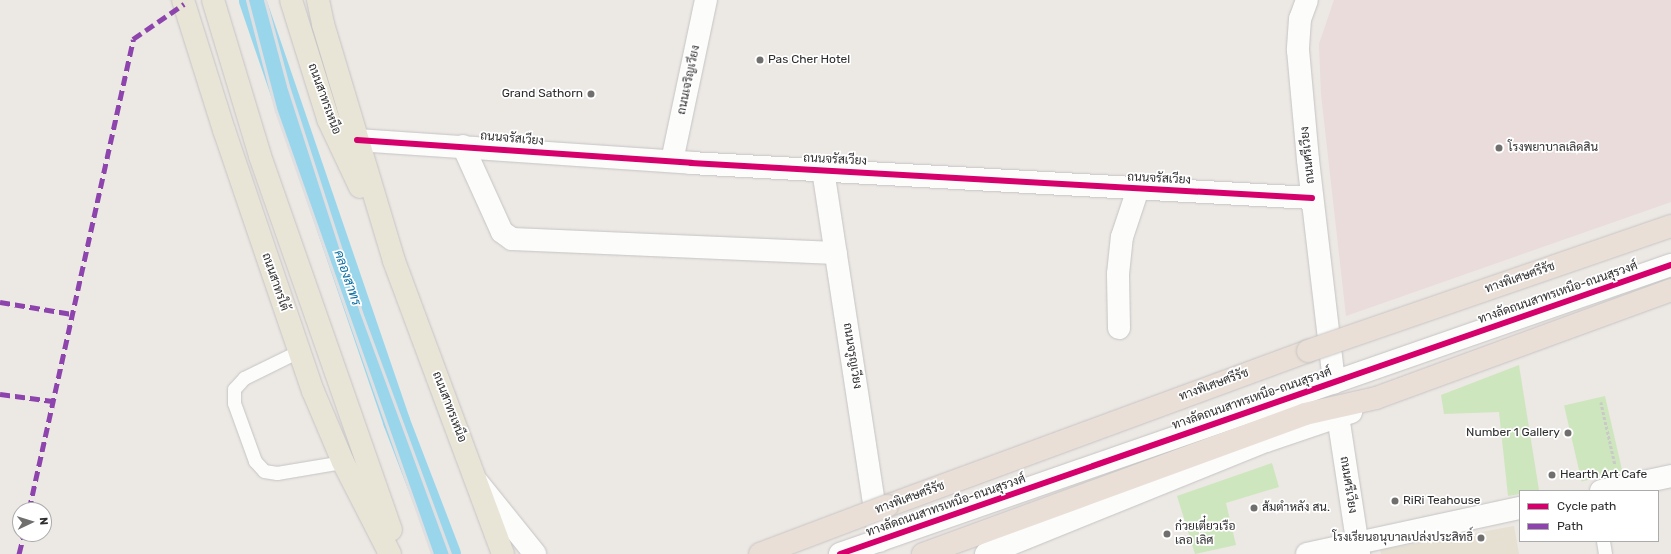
<!DOCTYPE html>
<html>
<head>
<meta charset="utf-8">
<style>
  body { margin:0 }
  #map { position:relative; width:1671px; height:554px; overflow:hidden; background:#ece8e4; font-family:Rubik,Sarabun,sans-serif }
  div>[style] { position:absolute }
  .education>* { inset:0; background:#e6e0d3 }
  .medical>* { inset:0; background:#e9dcdb }
  .green>* { inset:0; background:#cee6be; transform-origin:0 0 }
  .canal>* { height:27px; margin:-13.5px; padding:0 13.5px; transform-origin:13.5px; border-radius:13.5px; background:#99d6ec }
  .path>* { height:2.5px; margin-top:-1.25px; transform-origin:0; background:repeating-linear-gradient(90deg,#c9c9c8 0 3px,transparent 0 5px) }
  .roads { filter:drop-shadow(0 0 1px #c5c4c5) drop-shadow(0 0 1px #c5c4c5) }
  .service>* { height:13px; margin:-6.5px; padding:0 6.5px; transform-origin:6.5px; border-radius:6.5px; background:#fcfcfb }
  .minor>* { height:22px; margin:-11px; padding:0 11px; transform-origin:11px; border-radius:11px; background:#fcfcfb }
  .tertiary>* { height:22px; margin:-11px; padding:0 11px; transform-origin:11px; border-radius:11px; background:#fcfcfb }
  .primary>* { height:22px; margin:-11px; padding:0 11px; transform-origin:11px; border-radius:11px; background:#e8e4d6 }
  .motorway>* { height:22px; margin:-11px; padding:0 11px; transform-origin:11px; border-radius:11px; background:#eadfd6 }
  .rail>* { height:3px; margin:-1.5px; padding:0 1.5px; transform-origin:1.5px; border-radius:1.5px; background:#dfdfe1 }
  .bridges { filter:drop-shadow(0 0 1px #c6c5c4) drop-shadow(0 0 1px #c6c5c4) }
  .motorway-bridge>* { height:22px; margin:-11px; padding:0 11px; transform-origin:11px; border-radius:11px; background:#eadfd6 }
  .quiet>* { height:5px; margin-top:-2.5px; transform-origin:0; background:repeating-linear-gradient(90deg,#8e44ad 0 10px,transparent 0 15px) }
  .cycleway>* { height:6px; margin:-3px; padding:0 3px; transform-origin:3px; border-radius:3px; background:#d6006c }
  .dots>* { width:11px; height:11px; translate:-50% -50%; box-sizing:border-box; border:2px solid #fff; border-radius:50% }
  span { translate:-50% -50%; white-space:nowrap; text-align:center; line-height:1.15; -webkit-text-stroke:3.5px #fff; paint-order:stroke }
  .poi-label { font-size:12px; color:#2e2e2e }
  .left { translate:0 -50%; text-align:left }
  .right { translate:-100% -50%; text-align:right }
  .street-label { font-size:12px; color:#2e2e2e }
  .water-label { font-size:13px; color:#0d6fa3; font-style:italic }
  .legend { position:absolute; left:1519px; top:490px; width:140px; height:52px; box-sizing:border-box; background:#fff; border:1px solid #ababab; margin:0; padding:5px 7px; list-style:none; font-size:12px; color:#2e2e2e }
  .legend li { display:flex; align-items:center; gap:8px; height:20px }
  .legend b { width:20px; border:1px solid #ababab }
  .north { position:absolute; left:12px; top:502px; width:40px; height:40px; box-sizing:border-box; background:#fff; border:1px solid #ababab; border-radius:50%; rotate:86deg; font-size:11px; font-weight:700; line-height:16px; text-align:center; color:#2e2e2e }
  .north::after { content:''; display:block; margin:auto; width:14px; height:18px; background:#706f6e; clip-path:polygon(50% 0,100% 100%,50% 72%,0 100%) }
</style>
</head>
<body>
<div id="map">
  <div class="education">
    <i style="clip-path:polygon(1514px 526px,1519px 554px,1381px 554px,1380px 550px)"></i>
  </div>
  <div class="medical">
    <i style="clip-path:polygon(1334px 0,1671px 0,1671px 202px,1346px 316px,1321px 94px,1319px 44px)"></i>
  </div>
  <div class="green">
    <i style="clip-path:polygon(1519px 365px,1539px 490px,1520px 491px,1520px 494px,1508px 496px,1499px 412px,1444px 414px,1441px 395px)"></i>
    <i style="left:1605px;top:396px;width:78px;height:42px;rotate:77deg"></i>
    <i style="clip-path:polygon(1272px 463px,1279px 487px,1226px 503px,1236px 545px,1195px 554px,1177px 496px)"></i>
  </div>
  <div class="canal">
    <i style="left:252px;top:0;width:445px;rotate:71.1deg"></i>
    <i style="left:396px;top:421px;width:142px;rotate:69deg"></i>
  </div>
  <div class="path">
    <i style="left:1601px;top:402px;width:64px;rotate:77.3deg"></i>
  </div>
  <div class="roads">
    <div class="service">
      <i style="left:299px;top:351px;width:61px;rotate:153.9deg"></i>
      <i style="left:244px;top:378px;width:15px;rotate:132deg"></i>
      <i style="left:234px;top:389px;width:14px;rotate:90deg"></i>
      <i style="left:234px;top:403px;width:62px;rotate:70.1deg"></i>
      <i style="left:255px;top:461px;width:13px;rotate:48deg"></i>
      <i style="left:264px;top:471px;width:13px;rotate:9deg"></i>
      <i style="left:277px;top:473px;width:67px;rotate:-9.5deg"></i>
      <i style="left:1603px;top:541px;width:13px;rotate:81deg"></i>
    </div>
    <div class="minor">
      <i style="left:463px;top:146px;width:94px;rotate:65.6deg"></i>
      <i style="left:502px;top:232px;width:12px;rotate:35deg"></i>
      <i style="left:512px;top:239px;width:324px;rotate:2.5deg"></i>
      <i style="left:672px;top:161px;width:165px;rotate:-78.1deg"></i>
      <i style="left:823px;top:170px;width:375px;rotate:81.3deg"></i>
      <i style="left:1119px;top:328px;width:54px;rotate:-91.1deg"></i>
      <i style="left:1118px;top:274px;width:37px;rotate:-84deg"></i>
      <i style="left:1122px;top:237px;width:51px;rotate:-71.6deg"></i>
      <i style="left:1601px;top:491px;width:72px;rotate:-12.1deg"></i>
      <i style="left:1307px;top:554px;width:218px;rotate:-12.2deg"></i>
    </div>
    <div class="tertiary">
      <i style="left:1307px;top:0;width:20px;rotate:110deg"></i>
      <i style="left:1300px;top:19px;width:31px;rotate:94deg"></i>
      <i style="left:1298px;top:50px;width:110px;rotate:84.8deg"></i>
      <i style="left:1308px;top:160px;width:224px;rotate:83.3deg"></i>
      <i style="left:357px;top:140px;width:335px;rotate:3.9deg"></i>
      <i style="left:691px;top:163px;width:622px;rotate:3.23deg"></i>
      <i style="left:1338px;top:416px;width:140px;rotate:81.3deg"></i>
      <i style="left:478px;top:483px;width:91px;rotate:51.2deg"></i>
      <i style="left:840px;top:554px;width:880px;rotate:-19.18deg"></i>
      <i style="left:986px;top:554px;width:302px;rotate:-22deg"></i>
      <i style="left:1266px;top:441px;width:90px;rotate:-18.8deg"></i>
    </div>
    <div class="primary">
      <i style="left:183px;top:0;width:136px;rotate:72.5deg"></i>
      <i style="left:224px;top:130px;width:276px;rotate:71.2deg"></i>
      <i style="left:313px;top:391px;width:77px;rotate:67.1deg"></i>
      <i style="left:343px;top:462px;width:103px;rotate:62.9deg"></i>
      <i style="left:213px;top:0;width:163px;rotate:73.2deg"></i>
      <i style="left:260px;top:156px;width:396px;rotate:70.7deg"></i>
      <i style="left:291px;top:0;width:125px;rotate:72.7deg"></i>
      <i style="left:328px;top:119px;width:75px;rotate:64.8deg"></i>
      <i style="left:318px;top:0;width:25px;rotate:78deg"></i>
      <i style="left:323px;top:24px;width:247px;rotate:73.3deg"></i>
      <i style="left:394px;top:261px;width:313px;rotate:69.6deg"></i>
    </div>
    <div class="motorway">
      <i style="left:887px;top:506px;width:449px;rotate:-20.2deg"></i>
      <i style="left:923px;top:554px;width:407px;rotate:-20.1deg"></i>
      <i style="left:1305px;top:414px;width:73px;rotate:-12.7deg"></i>
      <i style="left:1376px;top:398px;width:314px;rotate:-20.1deg"></i>
    </div>
  </div>
  <div class="rail">
    <i style="left:247px;top:0;width:115px;rotate:75.4deg"></i>
    <i style="left:276px;top:111px;width:470px;rotate:70.6deg"></i>
    <i style="left:265px;top:0;width:89px;rotate:75deg"></i>
    <i style="left:288px;top:86px;width:237px;rotate:72.1deg"></i>
    <i style="left:361px;top:312px;width:258px;rotate:69.8deg"></i>
  </div>
  <div class="bridges">
    <div class="motorway-bridge">
      <i style="left:1308px;top:351px;width:384px;rotate:-19deg"></i>
      <i style="left:760px;top:554px;width:136px;rotate:-20.7deg"></i>
    </div>
  </div>
  <div class="quiet">
    <i style="left:0;top:302px;width:73px;rotate:9.5deg"></i>
    <i style="left:0;top:394px;width:53px;rotate:7.5deg"></i>
    <i style="left:29px;top:510px;width:482px;rotate:-77.5deg"></i>
    <i style="left:133px;top:39px;width:62px;rotate:-34.5deg"></i>
    <i style="left:19px;top:554px;width:21px;rotate:-76deg"></i>
  </div>
  <div class="cycleway">
    <i style="left:357px;top:140px;width:335px;rotate:3.9deg"></i>
    <i style="left:691px;top:163px;width:622px;rotate:3.23deg"></i>
    <i style="left:840px;top:554px;width:880px;rotate:-19.18deg"></i>
  </div>
  <div class="dots">
    <i style="left:760px;top:60px;background:#706f6e"></i>
    <i style="left:591px;top:94px;background:#706f6e"></i>
    <i style="left:1499px;top:148px;background:#706f6e"></i>
    <i style="left:1568px;top:433px;background:#706f6e"></i>
    <i style="left:1552px;top:475px;background:#706f6e"></i>
    <i style="left:1395px;top:501px;background:#706f6e"></i>
    <i style="left:1254px;top:508px;background:#706f6e"></i>
    <i style="left:1167px;top:534px;background:#706f6e"></i>
    <i style="left:1481px;top:538px;background:#706f6e"></i>
  </div>
  <div class="poi-label">
    <span class="left" style="left:768px;top:60px">Pas Cher Hotel</span>
    <span class="right" style="left:583px;top:94px">Grand Sathorn</span>
    <span class="left" style="left:1508px;top:148px">โรงพยาบาลเลิดสิน</span>
    <span class="right" style="left:1560px;top:433px">Number 1 Gallery</span>
    <span class="left" style="left:1560px;top:475px">Hearth Art Cafe</span>
    <span class="left" style="left:1403px;top:501px">RiRi Teahouse</span>
    <span class="left" style="left:1262px;top:508px">ส้มตำหลัง สน.</span>
    <span class="left" style="left:1175px;top:534px">ก๋วยเตี๋ยวเรือ<br>เลอ เลิศ</span>
    <span class="right" style="left:1473px;top:538px">โรงเรียนอนุบาลเปล่งประสิทธิ์</span>
  </div>
  <div class="street-label">
    <span style="left:689px;top:80px;rotate:-78deg">ถนนเจริญเวียง</span>
    <span style="left:324px;top:99px;rotate:70deg">ถนนสาทรเหนือ</span>
    <span style="left:512px;top:139px;rotate:5deg">ถนนจรัสเวียง</span>
    <span style="left:1308px;top:155px;rotate:-96deg">ถนนศรีเวียง</span>
    <span style="left:835px;top:160px;rotate:3deg">ถนนจรัสเวียง</span>
    <span style="left:1159px;top:179px;rotate:3deg">ถนนจรัสเวียง</span>
    <span style="left:1520px;top:278px;rotate:-19deg">ทางพิเศษศรีรัช</span>
    <span style="left:275px;top:282px;rotate:71deg">ถนนสาทรใต้</span>
    <span style="left:1558px;top:293px;rotate:-19deg">ทางลัดถนนสาทรเหนือ-ถนนสุรวงศ์</span>
    <span style="left:852px;top:356px;rotate:81deg">ถนนจรูญเวียง</span>
    <span style="left:1214px;top:385px;rotate:-20deg">ทางพิเศษศรีรัช</span>
    <span style="left:1252px;top:399px;rotate:-19deg">ทางลัดถนนสาทรเหนือ-ถนนสุรวงศ์</span>
    <span style="left:449px;top:407px;rotate:69deg">ถนนสาทรเหนือ</span>
    <span style="left:1348px;top:485px;rotate:81deg">ถนนศรีเวียง</span>
    <span style="left:910px;top:498px;rotate:-20deg">ทางพิเศษศรีรัช</span>
    <span style="left:946px;top:506px;rotate:-19deg">ทางลัดถนนสาทรเหนือ-ถนนสุรวงศ์</span>
  </div>
  <div class="water-label">
    <span style="left:347px;top:278px;rotate:71deg">คลองสาทร</span>
  </div>
  <ul class="legend">
  <li><b style="height:5px;background:#d6006c"></b>Cycle path</li>
  <li><b style="height:5px;background:#8e44ad"></b>Path</li>
  </ul>
  <div class="north">N</div>
</div>
</body>
</html>
